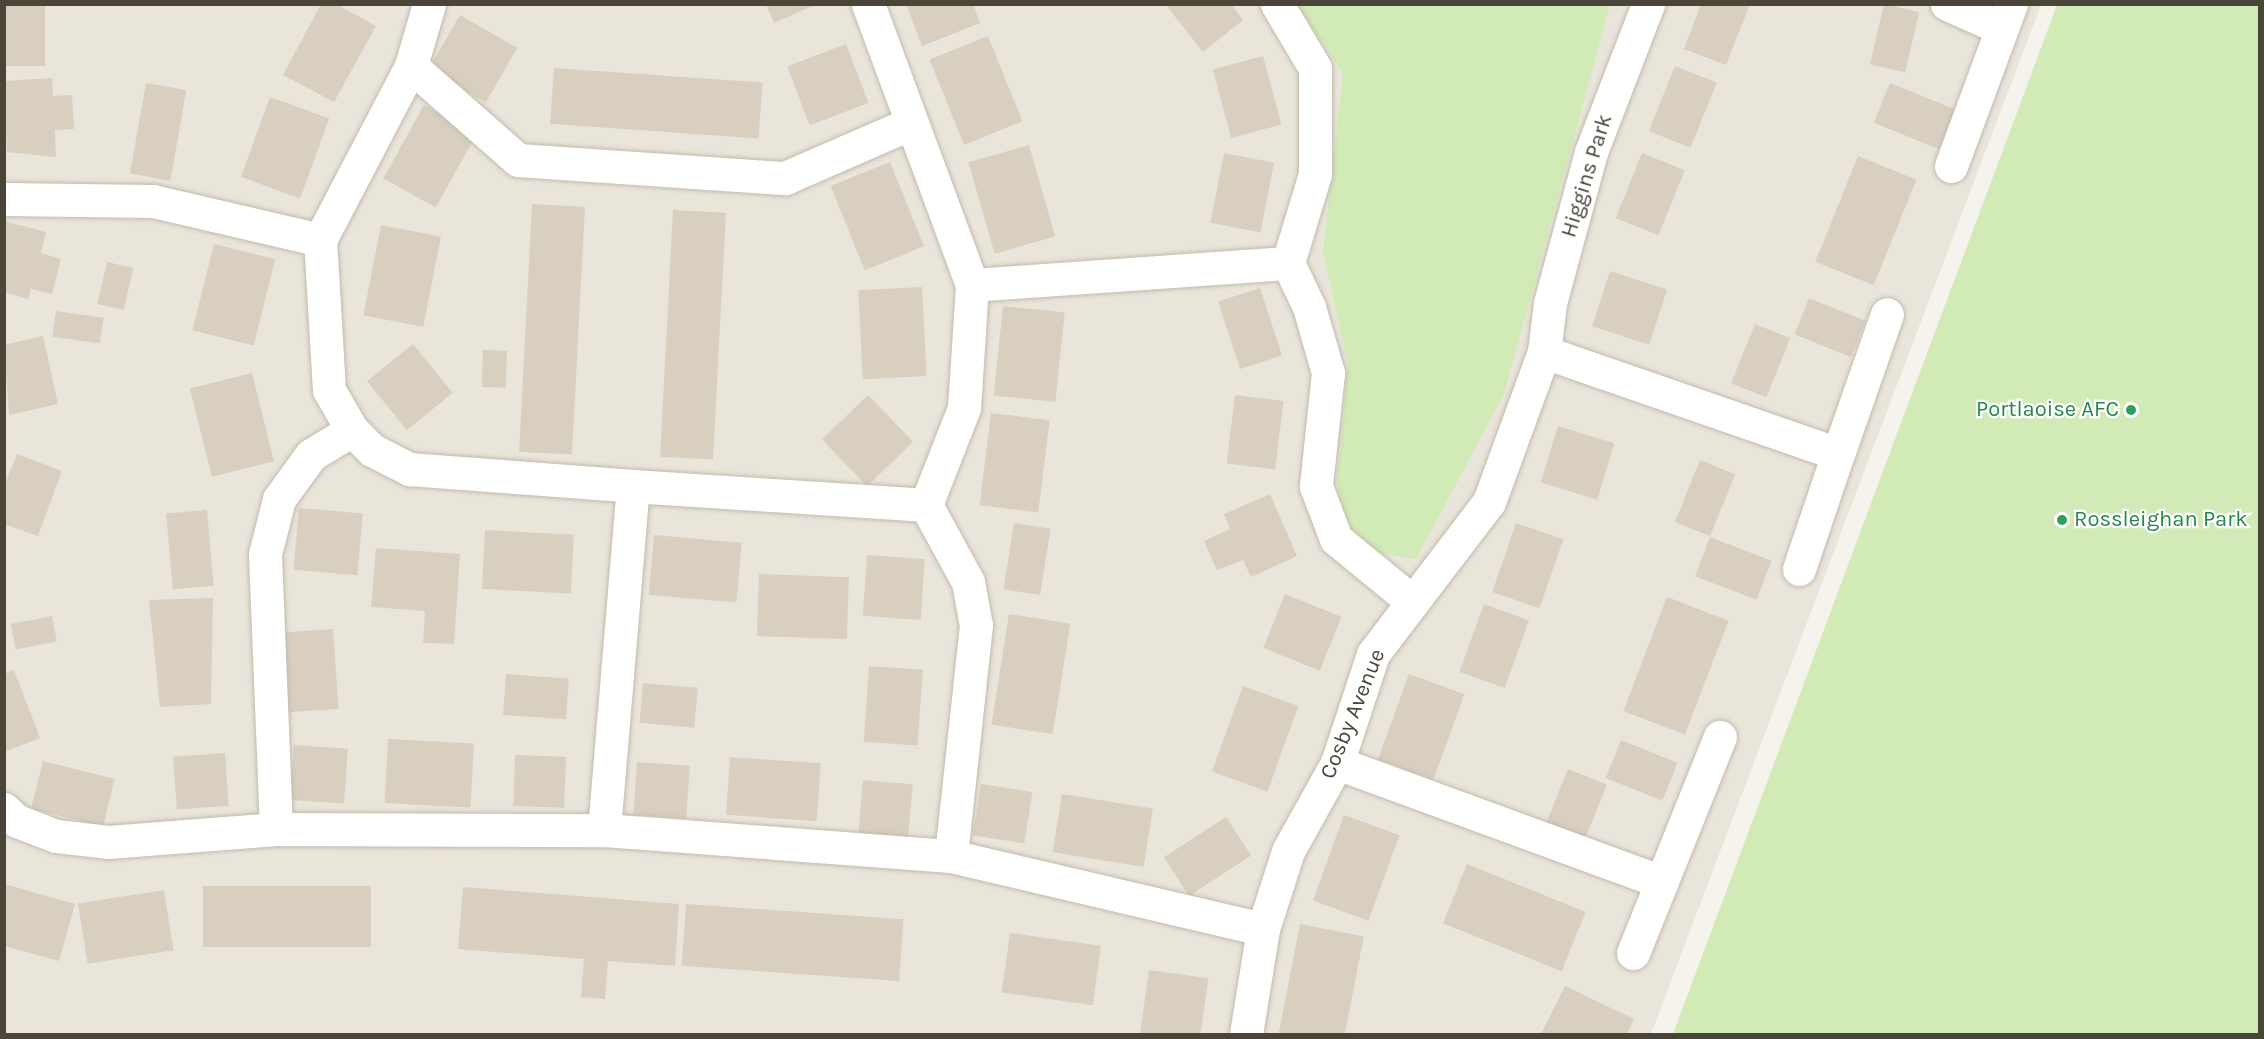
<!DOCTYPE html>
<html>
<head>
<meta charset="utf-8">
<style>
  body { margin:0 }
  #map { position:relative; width:2264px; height:1039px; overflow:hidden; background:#f6f3ec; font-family:Karla,sans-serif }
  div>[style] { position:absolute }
  .residential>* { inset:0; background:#eae5da }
  .green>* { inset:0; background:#d2eab5 }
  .building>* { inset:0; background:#d8cfc1; transform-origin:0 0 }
  .roads { filter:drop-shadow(0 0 2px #c2bbae) drop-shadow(0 0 2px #c2bbae) }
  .minor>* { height:33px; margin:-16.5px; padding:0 16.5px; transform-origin:16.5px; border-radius:16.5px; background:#fff }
  .dots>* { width:16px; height:16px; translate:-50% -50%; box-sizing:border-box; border:3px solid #fff; border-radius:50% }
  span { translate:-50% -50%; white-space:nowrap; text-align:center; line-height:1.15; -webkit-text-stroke:4.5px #fff; paint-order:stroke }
  .street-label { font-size:22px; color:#4b4439 }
  .leisure-label { font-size:22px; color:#27864d }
  .right { translate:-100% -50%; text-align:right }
  .left { translate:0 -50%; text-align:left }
  .frame { position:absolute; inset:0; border:6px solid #4b4439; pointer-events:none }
</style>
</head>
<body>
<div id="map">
  <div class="residential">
    <i style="clip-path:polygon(5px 5px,2041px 5px,1651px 1034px,5px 1034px)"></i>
  </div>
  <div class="green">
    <i style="clip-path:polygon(1297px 5px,1610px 5px,1504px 394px,1416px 559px,1369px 551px,1342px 523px,1337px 479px,1348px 365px,1323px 251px,1343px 73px)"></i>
    <i style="clip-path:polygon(2057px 5px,2259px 5px,2259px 1034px,1673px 1034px)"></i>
  </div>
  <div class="building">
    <i style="left:4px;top:4px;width:41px;height:62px"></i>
    <i style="clip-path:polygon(321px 4px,336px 4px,376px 26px,334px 102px,283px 75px)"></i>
    <i style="clip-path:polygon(766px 4px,817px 4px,774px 23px)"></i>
    <i style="clip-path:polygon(906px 4px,973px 4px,980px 23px,922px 46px)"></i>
    <i style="clip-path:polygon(1165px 4px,1231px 4px,1243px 20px,1203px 52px)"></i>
    <i style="clip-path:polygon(1701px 4px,1750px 4px,1726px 65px,1684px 49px)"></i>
    <i style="left:1884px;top:4px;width:36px;height:62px;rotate:13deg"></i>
    <i style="left:460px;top:15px;width:66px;height:63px;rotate:30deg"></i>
    <i style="left:988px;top:36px;width:92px;height:63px;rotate:68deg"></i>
    <i style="left:846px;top:44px;width:63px;height:63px;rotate:69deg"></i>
    <i style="left:1263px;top:56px;width:71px;height:52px;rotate:75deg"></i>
    <i style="left:1675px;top:66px;width:45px;height:70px;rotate:22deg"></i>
    <i style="left:554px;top:68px;width:209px;height:56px;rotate:4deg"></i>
    <i style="clip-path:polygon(52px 78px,53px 96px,72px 95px,74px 129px,55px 130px,56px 157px,7px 152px,4px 81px)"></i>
    <i style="left:146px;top:83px;width:41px;height:92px;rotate:10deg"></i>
    <i style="left:1890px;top:83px;width:70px;height:43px;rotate:22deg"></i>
    <i style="left:270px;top:97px;width:63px;height:85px;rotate:20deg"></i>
    <i style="left:424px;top:105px;width:60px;height:84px;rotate:29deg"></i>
    <i style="left:1029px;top:145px;width:95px;height:63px;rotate:74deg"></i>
    <i style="left:1224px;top:153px;width:51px;height:71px;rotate:11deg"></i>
    <i style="left:1642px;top:153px;width:46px;height:70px;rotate:22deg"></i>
    <i style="left:1858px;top:156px;width:63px;height:114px;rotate:22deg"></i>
    <i style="left:890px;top:162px;width:91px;height:64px;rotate:68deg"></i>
    <i style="left:532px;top:204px;width:53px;height:248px;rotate:3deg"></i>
    <i style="left:673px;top:210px;width:53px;height:247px;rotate:3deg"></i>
    <i style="clip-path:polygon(4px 221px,46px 232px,41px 253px,61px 259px,52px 294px,31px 289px,28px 299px,4px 292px)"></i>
    <i style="left:381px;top:225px;width:61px;height:92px;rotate:11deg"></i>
    <i style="left:214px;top:244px;width:63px;height:89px;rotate:14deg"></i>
    <i style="left:107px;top:262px;width:27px;height:43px;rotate:13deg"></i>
    <i style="left:1610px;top:271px;width:60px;height:58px;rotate:18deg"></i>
    <i style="left:922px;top:287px;width:89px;height:64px;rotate:87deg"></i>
    <i style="left:1260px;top:288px;width:71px;height:44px;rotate:72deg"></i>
    <i style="left:1809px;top:298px;width:61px;height:39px;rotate:22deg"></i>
    <i style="left:1003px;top:306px;width:62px;height:90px;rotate:6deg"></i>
    <i style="left:56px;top:311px;width:48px;height:26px;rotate:8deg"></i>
    <i style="left:1755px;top:324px;width:38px;height:64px;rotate:22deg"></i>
    <i style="clip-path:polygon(43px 336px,58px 404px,9px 415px,4px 345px)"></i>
    <i style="left:413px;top:344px;width:63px;height:59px;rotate:51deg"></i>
    <i style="left:483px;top:350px;width:24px;height:37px;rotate:2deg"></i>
    <i style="left:252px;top:373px;width:91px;height:64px;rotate:76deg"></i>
    <i style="left:868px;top:395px;width:65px;height:64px;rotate:46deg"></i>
    <i style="left:1235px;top:395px;width:49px;height:69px;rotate:7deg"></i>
    <i style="left:991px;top:413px;width:59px;height:93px;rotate:7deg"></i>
    <i style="left:1558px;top:426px;width:59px;height:59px;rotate:17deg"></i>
    <i style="clip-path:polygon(17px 454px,62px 471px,38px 536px,4px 524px,4px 486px)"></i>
    <i style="left:1700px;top:460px;width:38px;height:67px;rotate:22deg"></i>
    <i style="clip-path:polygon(1270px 494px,1297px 556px,1251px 577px,1243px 560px,1217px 570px,1204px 541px,1230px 529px,1224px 514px)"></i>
    <i style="left:299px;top:508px;width:64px;height:62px;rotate:5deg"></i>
    <i style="left:207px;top:510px;width:76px;height:41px;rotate:85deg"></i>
    <i style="left:1014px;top:523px;width:37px;height:67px;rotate:9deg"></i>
    <i style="left:1516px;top:523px;width:50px;height:73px;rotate:19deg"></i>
    <i style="left:485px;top:530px;width:89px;height:59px;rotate:3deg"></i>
    <i style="left:654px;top:535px;width:88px;height:60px;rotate:5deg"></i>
    <i style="left:1710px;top:537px;width:66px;height:42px;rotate:21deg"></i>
    <i style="clip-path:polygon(376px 548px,460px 554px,454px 644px,423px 643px,425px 611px,371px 607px)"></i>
    <i style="left:867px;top:555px;width:58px;height:61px;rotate:4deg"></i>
    <i style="left:759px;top:574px;width:90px;height:62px;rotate:2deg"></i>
    <i style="left:1285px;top:594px;width:61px;height:58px;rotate:22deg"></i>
    <i style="left:1667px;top:597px;width:66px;height:122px;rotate:21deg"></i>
    <i style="clip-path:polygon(213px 598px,211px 704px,160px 707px,149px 600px)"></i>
    <i style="left:1484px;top:604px;width:48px;height:72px;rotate:20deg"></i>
    <i style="left:1009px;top:614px;width:62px;height:112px;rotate:9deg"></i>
    <i style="left:52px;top:616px;width:26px;height:42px;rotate:79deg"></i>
    <i style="left:333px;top:629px;width:80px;height:50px;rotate:86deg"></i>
    <i style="left:869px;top:666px;width:54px;height:76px;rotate:4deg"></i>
    <i style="clip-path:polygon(14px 670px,40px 738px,4px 752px,4px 674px)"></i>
    <i style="left:506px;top:674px;width:63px;height:41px;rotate:4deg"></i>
    <i style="left:1409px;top:674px;width:59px;height:91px;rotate:20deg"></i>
    <i style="left:643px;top:683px;width:55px;height:40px;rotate:5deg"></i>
    <i style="left:1243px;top:686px;width:59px;height:91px;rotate:20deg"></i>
    <i style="left:388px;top:739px;width:86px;height:64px;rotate:3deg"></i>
    <i style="left:1621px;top:740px;width:61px;height:41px;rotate:22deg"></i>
    <i style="left:294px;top:745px;width:54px;height:55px;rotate:4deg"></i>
    <i style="left:225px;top:753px;width:53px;height:52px;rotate:86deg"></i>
    <i style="left:515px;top:755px;width:51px;height:51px;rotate:2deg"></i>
    <i style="left:730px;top:757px;width:91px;height:58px;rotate:4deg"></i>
    <i style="left:43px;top:761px;width:74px;height:49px;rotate:14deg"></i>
    <i style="left:637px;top:762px;width:53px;height:53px;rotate:4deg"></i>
    <i style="left:1568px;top:769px;width:42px;height:67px;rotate:22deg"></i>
    <i style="left:863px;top:780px;width:50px;height:53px;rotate:5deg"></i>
    <i style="left:981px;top:784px;width:52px;height:52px;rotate:9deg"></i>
    <i style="left:1062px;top:794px;width:92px;height:59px;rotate:9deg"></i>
    <i style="left:1344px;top:815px;width:59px;height:91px;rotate:20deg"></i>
    <i style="left:1226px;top:817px;width:46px;height:74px;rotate:57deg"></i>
    <i style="left:1467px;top:864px;width:128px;height:64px;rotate:22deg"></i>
    <i style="clip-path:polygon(4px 884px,75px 904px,59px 961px,4px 946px)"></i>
    <i style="left:203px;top:886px;width:168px;height:61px"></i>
    <i style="clip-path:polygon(463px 887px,679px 904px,675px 966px,608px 961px,605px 999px,581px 997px,584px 959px,458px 949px)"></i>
    <i style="left:164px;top:890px;width:61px;height:87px;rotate:81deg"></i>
    <i style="left:686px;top:904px;width:218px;height:62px;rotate:4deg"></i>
    <i style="left:1300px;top:924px;width:65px;height:112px;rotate:11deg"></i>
    <i style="left:1010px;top:933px;width:92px;height:60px;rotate:8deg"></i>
    <i style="left:1149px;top:970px;width:60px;height:65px;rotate:8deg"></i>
    <i style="clip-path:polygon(1565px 986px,1634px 1019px,1627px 1034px,1541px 1034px)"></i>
  </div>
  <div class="roads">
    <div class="minor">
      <i style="left:868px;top:4px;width:300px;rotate:69.7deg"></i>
      <i style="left:972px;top:285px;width:123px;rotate:93.7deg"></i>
      <i style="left:964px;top:408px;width:104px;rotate:111.4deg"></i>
      <i style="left:926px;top:505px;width:88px;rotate:61.4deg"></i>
      <i style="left:968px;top:582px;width:44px;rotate:79.5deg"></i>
      <i style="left:976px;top:625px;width:232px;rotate:96.2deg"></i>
      <i style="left:1277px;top:4px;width:74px;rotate:59.3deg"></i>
      <i style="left:1315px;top:68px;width:106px;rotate:90deg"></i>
      <i style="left:1315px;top:174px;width:93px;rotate:106.9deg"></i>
      <i style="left:1288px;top:263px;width:49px;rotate:64.5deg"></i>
      <i style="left:1309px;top:307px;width:69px;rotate:73.9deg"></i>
      <i style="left:1328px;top:373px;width:114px;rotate:96.1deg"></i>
      <i style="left:1316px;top:486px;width:57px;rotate:69.3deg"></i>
      <i style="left:1336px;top:539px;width:99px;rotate:39.3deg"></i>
      <i style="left:1947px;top:4px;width:59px;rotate:24deg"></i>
      <i style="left:411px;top:66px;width:142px;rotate:41.3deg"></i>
      <i style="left:518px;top:160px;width:268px;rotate:3.9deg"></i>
      <i style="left:785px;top:178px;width:135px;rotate:-23.5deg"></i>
      <i style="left:1951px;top:166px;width:173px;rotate:-69.7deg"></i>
      <i style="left:4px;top:199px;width:149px;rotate:0.8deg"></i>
      <i style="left:153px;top:201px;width:171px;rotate:13.1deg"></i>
      <i style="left:972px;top:285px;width:317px;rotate:-4deg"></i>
      <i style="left:1544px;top:352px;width:311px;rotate:19.1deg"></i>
      <i style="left:1838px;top:454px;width:148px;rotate:-70.7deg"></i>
      <i style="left:352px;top:430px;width:28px;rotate:45deg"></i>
      <i style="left:372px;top:450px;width:42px;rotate:27.2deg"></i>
      <i style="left:409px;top:469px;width:225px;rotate:4.3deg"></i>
      <i style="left:1799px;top:569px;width:121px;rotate:-71.3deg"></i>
      <i style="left:1337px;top:763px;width:344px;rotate:20.1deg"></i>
      <i style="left:4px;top:809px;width:18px;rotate:43deg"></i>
      <i style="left:17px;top:821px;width:42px;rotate:21deg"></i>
      <i style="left:56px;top:836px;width:52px;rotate:6.6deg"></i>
      <i style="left:108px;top:842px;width:169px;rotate:-4.4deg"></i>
      <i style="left:276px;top:829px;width:328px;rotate:0.2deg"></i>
      <i style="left:604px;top:830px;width:348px;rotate:4.3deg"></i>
      <i style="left:951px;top:856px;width:320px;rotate:13.2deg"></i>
      <i style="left:276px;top:829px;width:275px;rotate:-92.3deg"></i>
      <i style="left:265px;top:554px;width:57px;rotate:-75.7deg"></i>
      <i style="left:279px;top:499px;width:54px;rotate:-54deg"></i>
      <i style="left:311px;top:455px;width:48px;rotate:-31.4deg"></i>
      <i style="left:352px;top:430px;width:46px;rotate:-119.9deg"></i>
      <i style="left:329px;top:390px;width:150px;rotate:-93.4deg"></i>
      <i style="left:320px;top:240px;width:196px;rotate:-62.4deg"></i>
      <i style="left:411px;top:66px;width:65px;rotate:-73.8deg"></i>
      <i style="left:604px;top:830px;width:345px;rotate:-85.2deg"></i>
      <i style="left:633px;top:486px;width:294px;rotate:3.7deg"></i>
      <i style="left:1633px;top:953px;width:233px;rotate:-68.1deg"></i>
      <i style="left:1246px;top:1034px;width:106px;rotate:-80.8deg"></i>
      <i style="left:1263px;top:929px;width:82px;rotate:-72.2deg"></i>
      <i style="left:1288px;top:851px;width:101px;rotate:-60.9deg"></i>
      <i style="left:1337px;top:763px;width:115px;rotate:-71.7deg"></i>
      <i style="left:1373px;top:654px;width:191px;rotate:-52.7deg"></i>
      <i style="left:1489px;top:502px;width:160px;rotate:-69.9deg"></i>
      <i style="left:1544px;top:352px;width:49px;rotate:-83deg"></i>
      <i style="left:1550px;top:303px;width:156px;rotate:-74.8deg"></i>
      <i style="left:1591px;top:152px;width:159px;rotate:-68.9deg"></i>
    </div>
  </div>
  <div class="dots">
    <i style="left:2131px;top:410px;background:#2e9e5b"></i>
    <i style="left:2062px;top:520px;background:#2e9e5b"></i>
  </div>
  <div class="street-label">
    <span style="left:1587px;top:176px;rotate:-73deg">Higgins Park</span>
    <span style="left:1353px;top:714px;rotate:-68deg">Cosby Avenue</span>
  </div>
  <div class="leisure-label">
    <span class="right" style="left:2119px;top:410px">Portlaoise AFC</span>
    <span class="left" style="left:2074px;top:520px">Rossleighan Park</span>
  </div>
  <div class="frame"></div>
</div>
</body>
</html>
